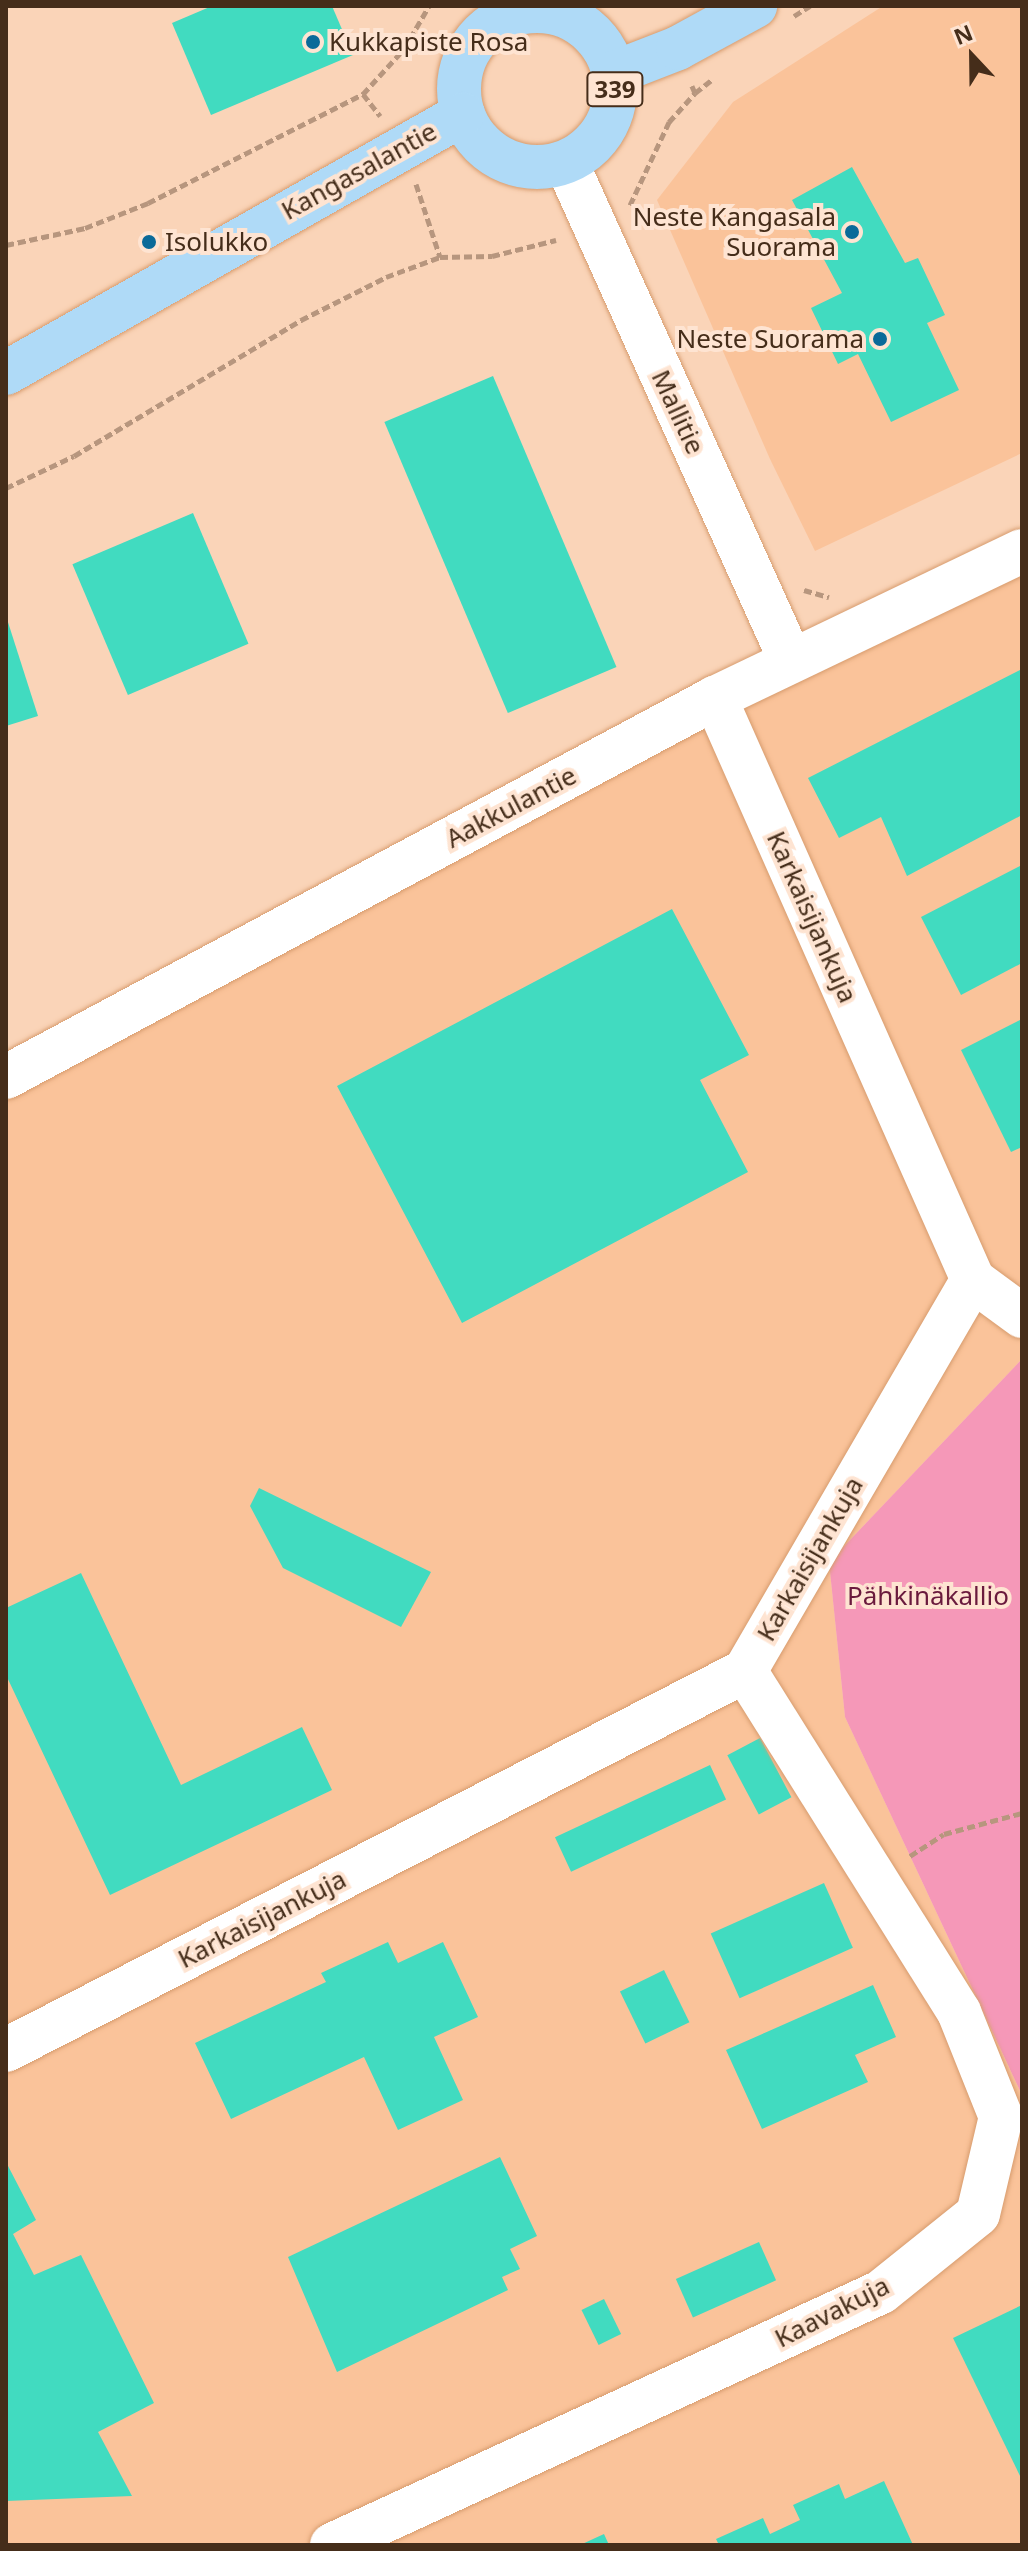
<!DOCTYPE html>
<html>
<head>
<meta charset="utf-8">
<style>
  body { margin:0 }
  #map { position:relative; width:1028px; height:2551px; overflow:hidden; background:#fad4b8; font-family:"Noto Sans",sans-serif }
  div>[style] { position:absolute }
  .built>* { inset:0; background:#fac39a }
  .green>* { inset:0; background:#f598b8 }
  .building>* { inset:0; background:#41dbc0; transform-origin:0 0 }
  .path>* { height:5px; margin-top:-2.5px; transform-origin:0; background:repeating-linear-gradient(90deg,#b7967e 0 8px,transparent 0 12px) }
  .roads { filter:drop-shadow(0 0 2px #d79c6e) drop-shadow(0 0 2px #d79c6e) }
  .minor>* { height:44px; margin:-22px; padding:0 22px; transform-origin:22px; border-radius:22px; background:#fff }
  .major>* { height:44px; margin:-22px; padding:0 22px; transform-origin:22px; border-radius:22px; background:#afdaf7 }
  .major>.ring { margin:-22px; padding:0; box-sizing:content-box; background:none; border:44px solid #afdaf7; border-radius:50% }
  .dots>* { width:22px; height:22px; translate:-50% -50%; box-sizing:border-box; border:4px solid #fee4d2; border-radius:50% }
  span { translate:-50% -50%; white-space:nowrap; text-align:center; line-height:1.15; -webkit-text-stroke:8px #fee4d2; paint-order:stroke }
  .shield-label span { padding:2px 6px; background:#fee4d2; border:2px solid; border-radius:6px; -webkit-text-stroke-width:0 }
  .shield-label { font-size:24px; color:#452d1a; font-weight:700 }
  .poi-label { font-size:26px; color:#452d1a }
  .left { translate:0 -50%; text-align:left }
  .right { translate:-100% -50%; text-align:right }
  .street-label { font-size:26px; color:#452d1a }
  .park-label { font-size:26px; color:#6a1a3d }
  .frame { position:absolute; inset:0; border:8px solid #452d1a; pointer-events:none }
  .north { position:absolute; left:932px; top:16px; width:80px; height:80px; -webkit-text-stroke:6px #fee4d2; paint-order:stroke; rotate:338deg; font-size:22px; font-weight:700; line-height:32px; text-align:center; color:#452d1a }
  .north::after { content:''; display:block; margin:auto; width:28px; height:36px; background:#452d1a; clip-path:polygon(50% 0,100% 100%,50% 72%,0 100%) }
</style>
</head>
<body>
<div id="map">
  <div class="built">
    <i style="clip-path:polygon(883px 6px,1022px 6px,1022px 453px,815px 551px,770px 459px,657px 200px,733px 102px)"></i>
    <i style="clip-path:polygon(1022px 551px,1022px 1359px,829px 1562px,845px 1717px,1022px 2095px,1022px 2545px,6px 2545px,6px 1077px)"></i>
  </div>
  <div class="green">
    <i style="clip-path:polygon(1022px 1359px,1022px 2095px,845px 1717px,829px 1562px)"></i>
  </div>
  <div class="building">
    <i style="clip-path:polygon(212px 6px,332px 6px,353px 55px,211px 115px,172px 23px)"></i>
    <i style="clip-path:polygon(852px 167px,905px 263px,918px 258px,945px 315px,927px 323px,959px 390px,891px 422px,858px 354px,838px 364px,811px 308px,842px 293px,792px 200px)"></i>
    <i style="left:493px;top:376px;width:316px;height:118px;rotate:67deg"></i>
    <i style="left:193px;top:513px;width:142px;height:131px;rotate:67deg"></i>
    <i style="clip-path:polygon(6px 616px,38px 716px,6px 726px)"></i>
    <i style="clip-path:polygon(1022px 669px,1022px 815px,907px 876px,881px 817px,839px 838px,808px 778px)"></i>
    <i style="clip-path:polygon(1022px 865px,1022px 963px,961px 995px,921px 917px)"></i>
    <i style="clip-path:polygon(672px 909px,749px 1055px,700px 1080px,748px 1172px,462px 1323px,337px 1086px)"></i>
    <i style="clip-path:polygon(1022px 1019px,1022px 1147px,1011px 1152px,961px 1050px)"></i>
    <i style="clip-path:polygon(259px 1488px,431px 1572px,401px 1627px,283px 1568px,250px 1506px)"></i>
    <i style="clip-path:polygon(81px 1573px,181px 1785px,302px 1727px,332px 1790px,110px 1895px,6px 1675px,6px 1608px)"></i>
    <i style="left:760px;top:1738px;width:67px;height:37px;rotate:62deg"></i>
    <i style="left:710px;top:1765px;width:38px;height:171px;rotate:65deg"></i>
    <i style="left:824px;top:1883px;width:71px;height:124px;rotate:66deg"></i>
    <i style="clip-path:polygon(388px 1942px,398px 1963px,443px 1942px,478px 2017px,434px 2037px,463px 2100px,398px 2130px,364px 2057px,231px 2119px,195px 2043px,326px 1982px,321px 1973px)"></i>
    <i style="left:664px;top:1970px;width:58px;height:49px;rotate:64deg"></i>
    <i style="clip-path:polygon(873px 1985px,896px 2037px,855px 2055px,868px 2082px,762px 2129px,726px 2050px)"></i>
    <i style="clip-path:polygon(500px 2157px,537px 2236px,510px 2249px,520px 2269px,502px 2277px,508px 2290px,337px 2372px,288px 2257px)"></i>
    <i style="clip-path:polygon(6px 2162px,36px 2220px,13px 2234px,34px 2275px,81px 2255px,154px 2403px,98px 2432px,132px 2496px,6px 2501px)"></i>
    <i style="left:759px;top:2242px;width:42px;height:91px;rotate:66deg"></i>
    <i style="left:604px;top:2299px;width:39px;height:25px;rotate:64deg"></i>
    <i style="clip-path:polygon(1022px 2305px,1022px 2480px,953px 2338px)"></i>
    <i style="clip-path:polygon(884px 2481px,913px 2545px,719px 2545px,716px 2539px,763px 2518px,770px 2534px,800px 2520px,793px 2505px,839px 2484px,845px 2499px)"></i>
    <i style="clip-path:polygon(604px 2534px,609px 2545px,580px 2545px)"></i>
  </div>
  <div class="path">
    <i style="left:794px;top:16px;width:19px;rotate:-32deg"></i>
    <i style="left:695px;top:93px;width:23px;rotate:-38deg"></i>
    <i style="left:363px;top:94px;width:28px;rotate:52deg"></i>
    <i style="left:416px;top:184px;width:77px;rotate:71.8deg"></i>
    <i style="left:630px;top:205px;width:92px;rotate:-64.8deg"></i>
    <i style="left:669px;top:122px;width:39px;rotate:-48deg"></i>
    <i style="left:695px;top:93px;width:8px;rotate:-113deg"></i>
    <i style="left:6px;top:245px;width:81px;rotate:-12.1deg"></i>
    <i style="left:85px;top:228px;width:68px;rotate:-21.6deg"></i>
    <i style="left:148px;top:203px;width:241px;rotate:-26.9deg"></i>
    <i style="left:363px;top:94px;width:61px;rotate:-47.7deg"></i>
    <i style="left:404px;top:49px;width:50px;rotate:-59.8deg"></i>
    <i style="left:6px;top:488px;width:75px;rotate:-25.2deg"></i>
    <i style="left:74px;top:456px;width:265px;rotate:-30.9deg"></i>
    <i style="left:301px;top:320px;width:95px;rotate:-26.8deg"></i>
    <i style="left:386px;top:277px;width:58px;rotate:-20.3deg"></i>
    <i style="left:440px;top:257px;width:52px;rotate:-1.1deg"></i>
    <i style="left:492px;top:256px;width:66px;rotate:-14deg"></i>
    <i style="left:804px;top:590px;width:26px;rotate:16deg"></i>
    <i style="left:910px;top:1856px;width:40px;rotate:-32.9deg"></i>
    <i style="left:944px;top:1834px;width:81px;rotate:-15.1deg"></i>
  </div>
  <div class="roads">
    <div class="minor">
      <i style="left:510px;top:6px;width:9px;rotate:72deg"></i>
      <i style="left:566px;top:162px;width:547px;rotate:65.73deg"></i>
      <i style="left:6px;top:1077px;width:804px;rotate:-28.13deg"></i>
      <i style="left:715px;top:698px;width:340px;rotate:-25.6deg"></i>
      <i style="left:973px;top:1280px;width:61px;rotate:36.3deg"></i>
      <i style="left:6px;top:2050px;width:831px;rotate:-27.15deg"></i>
      <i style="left:745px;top:1671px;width:453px;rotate:-59.8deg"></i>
      <i style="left:973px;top:1280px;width:637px;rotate:-113.91deg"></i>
      <i style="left:332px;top:2545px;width:604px;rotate:-24.74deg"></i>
      <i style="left:881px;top:2292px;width:124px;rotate:-38.8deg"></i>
      <i style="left:978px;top:2214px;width:100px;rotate:-76.7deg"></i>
      <i style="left:1001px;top:2117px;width:113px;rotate:-111.8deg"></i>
      <i style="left:959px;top:2012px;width:403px;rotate:-122.1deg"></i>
    </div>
    <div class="major">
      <i class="ring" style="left:459px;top:11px;width:112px;height:112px"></i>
      <i style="left:614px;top:73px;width:69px;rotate:-21.3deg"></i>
      <i style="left:678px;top:48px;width:88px;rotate:-28.6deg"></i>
      <i style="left:6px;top:373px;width:525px;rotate:-29.54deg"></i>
    </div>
  </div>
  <div class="dots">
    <i style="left:313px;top:42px;background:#0a6a99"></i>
    <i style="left:852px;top:232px;background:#0a6a99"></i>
    <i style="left:149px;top:242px;background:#0a6a99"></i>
    <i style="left:880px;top:339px;background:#0a6a99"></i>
  </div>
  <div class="shield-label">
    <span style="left:615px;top:89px">339</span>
  </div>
  <div class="poi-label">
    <span class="left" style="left:329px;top:42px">Kukkapiste Rosa</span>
    <span class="right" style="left:836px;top:232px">Neste Kangasala<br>Suorama</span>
    <span class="left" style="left:165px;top:242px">Isolukko</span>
    <span class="right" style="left:864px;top:339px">Neste Suorama</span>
  </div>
  <div class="street-label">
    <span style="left:359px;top:171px;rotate:-29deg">Kangasalantie</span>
    <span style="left:678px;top:412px;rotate:65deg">Mallitie</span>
    <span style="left:511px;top:807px;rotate:-28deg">Aakkulantie</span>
    <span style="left:812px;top:917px;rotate:66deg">Karkaisijankuja</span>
    <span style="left:810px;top:1559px;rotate:-60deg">Karkaisijankuja</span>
    <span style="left:262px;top:1919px;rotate:-27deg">Karkaisijankuja</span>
    <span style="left:832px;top:2312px;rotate:-27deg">Kaavakuja</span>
  </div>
  <div class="park-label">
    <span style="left:928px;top:1596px">Pähkinäkallio</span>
  </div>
  <div class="frame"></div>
  <div class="north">N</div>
</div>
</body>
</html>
